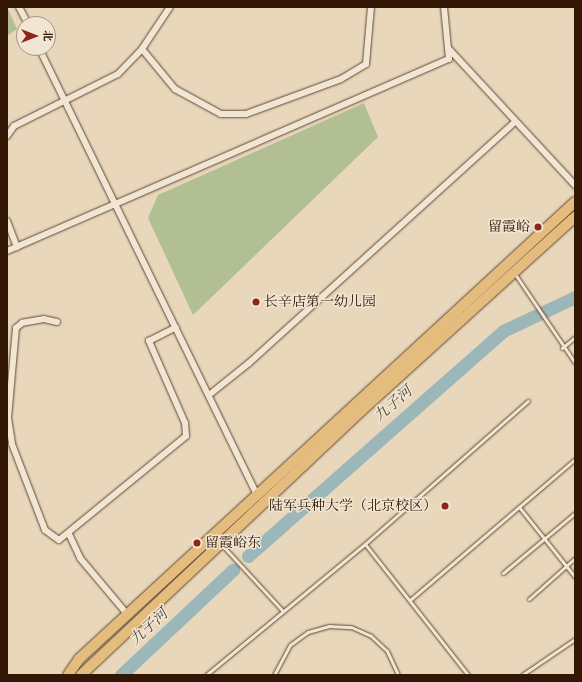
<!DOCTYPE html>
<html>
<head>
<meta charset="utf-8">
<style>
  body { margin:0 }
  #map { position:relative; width:582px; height:682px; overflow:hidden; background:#e9d7bb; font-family:"IM FELL English","Noto Serif SC",serif }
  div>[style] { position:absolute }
  .green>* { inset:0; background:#b2bf93 }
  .river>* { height:13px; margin:-6.5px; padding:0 6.5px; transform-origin:6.5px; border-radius:6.5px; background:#9cb7ba }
  .roads { filter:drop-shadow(0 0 1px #604732) drop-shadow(0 0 1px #604732) }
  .service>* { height:3px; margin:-1.5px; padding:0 1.5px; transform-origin:1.5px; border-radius:1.5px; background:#f1e5d3 }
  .minor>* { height:6px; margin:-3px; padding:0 3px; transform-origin:3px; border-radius:3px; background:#f1e5d3 }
  .primary>* { height:10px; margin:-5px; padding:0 5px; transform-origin:5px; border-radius:5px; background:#e4bc7e }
  .dots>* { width:11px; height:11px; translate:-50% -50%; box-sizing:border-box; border:2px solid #f1e5d3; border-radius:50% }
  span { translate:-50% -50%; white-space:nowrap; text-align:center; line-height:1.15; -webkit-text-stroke:3px #f1e5d3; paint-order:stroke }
  .poi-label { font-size:14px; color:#321704 }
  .right { translate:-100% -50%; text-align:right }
  .left { translate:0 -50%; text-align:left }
  .water-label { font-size:15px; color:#52473b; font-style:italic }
  .frame { position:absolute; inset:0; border:8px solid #321704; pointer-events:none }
  .north { position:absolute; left:16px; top:16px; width:40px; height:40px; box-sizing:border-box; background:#f1e5d3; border:1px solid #a59380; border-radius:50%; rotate:90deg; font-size:11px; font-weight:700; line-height:16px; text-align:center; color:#321704 }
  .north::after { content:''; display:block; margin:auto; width:14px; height:18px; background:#8f2418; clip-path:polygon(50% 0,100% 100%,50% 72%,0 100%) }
</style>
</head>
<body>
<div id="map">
  <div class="green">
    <i style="clip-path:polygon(7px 7px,17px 29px,7px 36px)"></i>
    <i style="clip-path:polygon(364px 103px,378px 137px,193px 315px,148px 218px,158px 195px)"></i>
  </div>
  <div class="river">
    <i style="left:248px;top:556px;width:340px;rotate:-41.4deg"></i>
    <i style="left:503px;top:331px;width:80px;rotate:-25.3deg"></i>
    <i style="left:121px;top:675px;width:154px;rotate:-43.2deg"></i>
  </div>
  <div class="roads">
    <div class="service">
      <i style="left:515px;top:274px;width:107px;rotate:56deg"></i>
      <i style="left:562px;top:348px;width:17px;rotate:-40deg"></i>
      <i style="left:519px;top:507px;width:90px;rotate:51.3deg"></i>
      <i style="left:365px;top:544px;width:167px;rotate:51.8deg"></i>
      <i style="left:222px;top:545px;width:90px;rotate:47.3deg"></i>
      <i style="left:503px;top:573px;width:94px;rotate:-39.8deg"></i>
      <i style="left:529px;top:599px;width:62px;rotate:-41.7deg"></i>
      <i style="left:410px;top:600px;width:217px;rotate:-40.5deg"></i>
      <i style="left:206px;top:675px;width:206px;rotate:-39.5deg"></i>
      <i style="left:365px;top:544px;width:217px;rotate:-41.3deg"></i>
      <i style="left:274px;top:675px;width:34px;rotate:-62deg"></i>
      <i style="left:290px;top:645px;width:22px;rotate:-36deg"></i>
      <i style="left:308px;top:632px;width:22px;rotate:-16deg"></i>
      <i style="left:329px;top:626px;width:22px;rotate:3deg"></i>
      <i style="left:351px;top:627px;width:22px;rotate:24deg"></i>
      <i style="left:371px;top:636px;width:22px;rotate:43deg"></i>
      <i style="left:387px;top:651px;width:26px;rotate:65deg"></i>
      <i style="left:522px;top:675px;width:64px;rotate:-34.2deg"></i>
    </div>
    <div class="minor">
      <i style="left:19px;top:7px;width:19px;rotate:62deg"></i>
      <i style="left:39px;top:48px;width:496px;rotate:64deg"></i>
      <i style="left:448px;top:48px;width:187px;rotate:47.2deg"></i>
      <i style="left:142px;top:49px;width:52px;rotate:50.5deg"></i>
      <i style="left:175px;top:89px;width:52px;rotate:28.5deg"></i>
      <i style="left:221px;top:114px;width:25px"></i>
      <i style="left:246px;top:114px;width:101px;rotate:-20.2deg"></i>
      <i style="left:341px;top:79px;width:29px;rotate:-31deg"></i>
      <i style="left:366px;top:64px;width:57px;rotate:-85deg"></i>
      <i style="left:7px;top:136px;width:12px;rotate:-55deg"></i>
      <i style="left:14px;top:126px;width:116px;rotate:-26.6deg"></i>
      <i style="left:118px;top:74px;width:35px;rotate:-46deg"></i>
      <i style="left:142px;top:49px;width:50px;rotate:-56.3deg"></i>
      <i style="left:7px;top:221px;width:28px;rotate:69deg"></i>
      <i style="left:7px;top:251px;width:482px;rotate:-23.5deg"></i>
      <i style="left:449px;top:59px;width:52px;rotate:-95.5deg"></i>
      <i style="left:57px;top:322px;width:13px;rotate:-167deg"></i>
      <i style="left:44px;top:319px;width:22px;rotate:170deg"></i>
      <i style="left:22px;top:323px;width:8px;rotate:140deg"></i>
      <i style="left:16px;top:328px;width:90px;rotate:95.1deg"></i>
      <i style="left:8px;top:418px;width:26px;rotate:81deg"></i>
      <i style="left:12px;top:444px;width:92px;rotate:69deg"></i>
      <i style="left:45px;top:530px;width:17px;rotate:36deg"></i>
      <i style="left:59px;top:540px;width:164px;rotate:-39.3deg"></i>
      <i style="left:186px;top:436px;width:13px;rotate:-94deg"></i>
      <i style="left:185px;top:423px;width:90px;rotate:-113.7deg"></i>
      <i style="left:149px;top:341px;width:30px;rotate:-27deg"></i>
      <i style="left:209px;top:395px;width:51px;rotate:-38.7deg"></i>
      <i style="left:249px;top:363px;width:359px;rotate:-42.2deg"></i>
      <i style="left:69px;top:534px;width:26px;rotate:65deg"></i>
      <i style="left:80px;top:558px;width:73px;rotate:50deg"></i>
    </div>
    <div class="primary">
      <i style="left:68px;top:675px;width:19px;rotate:-55deg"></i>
      <i style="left:79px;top:659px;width:674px;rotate:-42.66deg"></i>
      <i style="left:81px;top:675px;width:385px;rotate:-43.3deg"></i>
      <i style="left:361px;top:411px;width:289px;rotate:-42.2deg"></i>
    </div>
  </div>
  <div class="dots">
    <i style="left:538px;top:227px;background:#8f2418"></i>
    <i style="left:256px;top:302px;background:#8f2418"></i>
    <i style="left:445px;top:506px;background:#8f2418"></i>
    <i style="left:197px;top:543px;background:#8f2418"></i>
  </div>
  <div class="poi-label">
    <span class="right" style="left:530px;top:227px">留霞峪</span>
    <span class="left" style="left:264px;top:302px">长辛店第一幼儿园</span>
    <span class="right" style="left:437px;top:506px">陆军兵种大学（北京校区）</span>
    <span class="left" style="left:205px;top:543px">留霞峪东</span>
  </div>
  <div class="water-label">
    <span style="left:393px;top:404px;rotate:-41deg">九子河</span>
    <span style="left:149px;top:627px;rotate:-43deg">九子河</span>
  </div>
  <div class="frame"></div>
  <div class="north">北</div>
</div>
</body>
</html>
